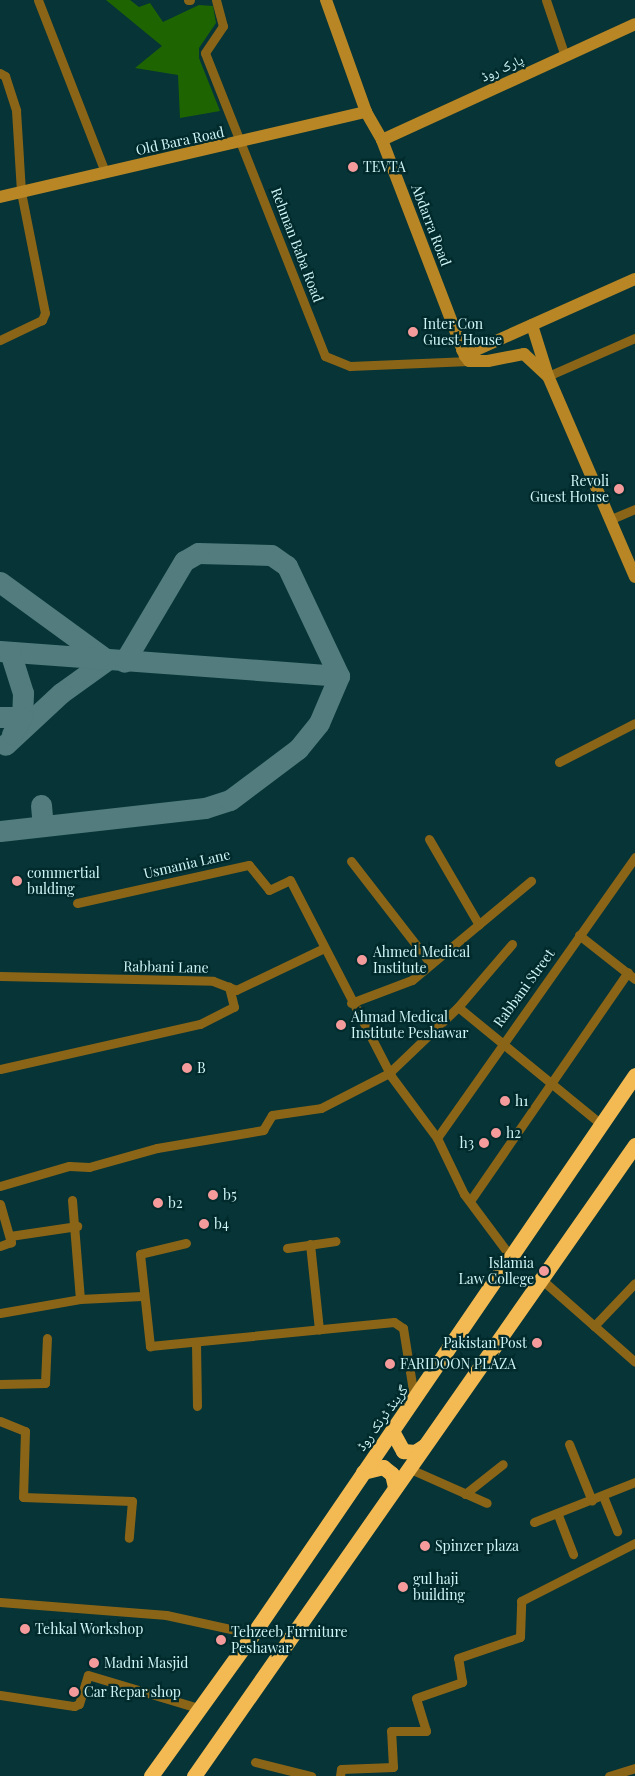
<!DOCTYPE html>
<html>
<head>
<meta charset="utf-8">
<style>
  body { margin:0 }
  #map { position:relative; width:635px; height:1776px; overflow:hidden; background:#073436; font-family:"Playfair Display","Noto Naskh Arabic",serif }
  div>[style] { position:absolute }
  .green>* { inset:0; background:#1e6502 }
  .taxiway>* { height:21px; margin:-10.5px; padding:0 10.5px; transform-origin:10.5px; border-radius:10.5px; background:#527c7e }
  .street>* { height:9px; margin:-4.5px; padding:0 4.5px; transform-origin:4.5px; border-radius:4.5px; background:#8b6517 }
  .secondary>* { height:12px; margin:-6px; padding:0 6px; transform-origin:6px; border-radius:6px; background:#b88625 }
  .highway>* { height:15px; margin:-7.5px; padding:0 7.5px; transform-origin:7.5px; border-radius:7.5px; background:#f3b952 }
  .dots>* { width:14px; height:14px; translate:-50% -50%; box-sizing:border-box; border:2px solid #002a2c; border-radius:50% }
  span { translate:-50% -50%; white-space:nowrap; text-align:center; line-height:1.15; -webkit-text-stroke:4.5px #002a2c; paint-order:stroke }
  .street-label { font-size:14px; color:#d0f5f7 }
  .poi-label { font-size:14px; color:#d0f5f7 }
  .left { translate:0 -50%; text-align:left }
  .right { translate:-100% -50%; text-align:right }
</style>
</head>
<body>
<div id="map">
  <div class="green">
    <i style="clip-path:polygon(106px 0,130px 0,139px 7px,150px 3px,163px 22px,199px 5px,213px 6px,216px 23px,199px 48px,199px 58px,220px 111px,180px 118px,178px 75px,135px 68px,162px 46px)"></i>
  </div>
  <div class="taxiway">
    <i style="left:0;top:582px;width:132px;rotate:36.1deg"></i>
    <i style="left:107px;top:660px;width:57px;rotate:144.3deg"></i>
    <i style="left:61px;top:693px;width:76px;rotate:137.1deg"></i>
    <i style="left:0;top:651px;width:340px;rotate:4.2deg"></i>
    <i style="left:10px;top:652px;width:43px;rotate:72.4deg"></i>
    <i style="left:23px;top:693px;width:24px;rotate:92deg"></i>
    <i style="left:22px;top:717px;width:20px;rotate:120deg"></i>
    <i style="left:0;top:717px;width:22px"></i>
    <i style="left:41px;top:805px;width:21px;rotate:85deg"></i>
    <i style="left:0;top:831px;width:206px;rotate:-6.4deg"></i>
    <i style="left:205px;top:808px;width:26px;rotate:-18deg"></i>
    <i style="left:230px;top:800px;width:85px;rotate:-36.9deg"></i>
    <i style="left:298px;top:749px;width:33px;rotate:-51deg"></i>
    <i style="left:319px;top:723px;width:51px;rotate:-66.9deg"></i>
    <i style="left:339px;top:676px;width:122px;rotate:-115.3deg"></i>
    <i style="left:287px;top:566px;width:19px;rotate:-145deg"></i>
    <i style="left:271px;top:555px;width:73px;rotate:-178.4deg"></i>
    <i style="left:198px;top:553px;width:16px;rotate:150deg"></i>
    <i style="left:184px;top:561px;width:117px;rotate:120.7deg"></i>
  </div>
  <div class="street">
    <i style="left:38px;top:0;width:185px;rotate:68.7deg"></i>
    <i style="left:188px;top:0;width:2px"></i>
    <i style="left:216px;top:0;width:27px;rotate:75deg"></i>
    <i style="left:223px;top:26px;width:32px;rotate:124deg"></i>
    <i style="left:205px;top:53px;width:326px;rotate:68.4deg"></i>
    <i style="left:325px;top:356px;width:27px;rotate:22deg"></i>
    <i style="left:350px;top:366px;width:119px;rotate:-2.4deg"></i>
    <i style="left:546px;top:0;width:59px;rotate:71.3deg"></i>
    <i style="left:0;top:73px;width:6px;rotate:31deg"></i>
    <i style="left:5px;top:76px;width:36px;rotate:72deg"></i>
    <i style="left:16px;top:110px;width:82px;rotate:86.5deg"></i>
    <i style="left:21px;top:192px;width:123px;rotate:78.8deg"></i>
    <i style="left:45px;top:313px;width:8px;rotate:113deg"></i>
    <i style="left:42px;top:320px;width:47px;rotate:154.5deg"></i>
    <i style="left:548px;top:376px;width:95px;rotate:-23.6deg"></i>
    <i style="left:609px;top:520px;width:28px;rotate:-23deg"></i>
    <i style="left:559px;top:762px;width:85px;rotate:-27.2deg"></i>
    <i style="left:429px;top:839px;width:99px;rotate:59.8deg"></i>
    <i style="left:351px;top:861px;width:130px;rotate:52.2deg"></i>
    <i style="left:77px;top:903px;width:176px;rotate:-12.5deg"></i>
    <i style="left:249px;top:865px;width:32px;rotate:51deg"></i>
    <i style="left:269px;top:890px;width:23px;rotate:-25deg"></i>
    <i style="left:290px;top:880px;width:220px;rotate:62.7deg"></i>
    <i style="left:391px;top:1076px;width:77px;rotate:53.4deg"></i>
    <i style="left:437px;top:1138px;width:62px;rotate:64.3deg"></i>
    <i style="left:464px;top:1194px;width:79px;rotate:53.3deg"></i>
    <i style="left:579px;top:935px;width:71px;rotate:38.2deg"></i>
    <i style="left:0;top:976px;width:213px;rotate:1.3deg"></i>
    <i style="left:213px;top:981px;width:25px;rotate:21deg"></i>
    <i style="left:236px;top:990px;width:95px;rotate:-25.5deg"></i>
    <i style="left:351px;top:1003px;width:65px;rotate:-20.7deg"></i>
    <i style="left:412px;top:980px;width:155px;rotate:-39.8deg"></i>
    <i style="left:458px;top:1007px;width:185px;rotate:39.3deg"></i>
    <i style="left:0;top:1069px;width:205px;rotate:-12.7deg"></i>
    <i style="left:200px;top:1024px;width:38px;rotate:-27deg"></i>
    <i style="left:234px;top:1007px;width:21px;rotate:-104deg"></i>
    <i style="left:437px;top:1138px;width:344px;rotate:-54.8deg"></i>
    <i style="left:0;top:1186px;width:72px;rotate:-16.2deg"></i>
    <i style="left:69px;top:1166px;width:20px;rotate:3deg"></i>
    <i style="left:89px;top:1167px;width:71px;rotate:-15.6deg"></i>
    <i style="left:157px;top:1148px;width:108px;rotate:-9.6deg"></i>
    <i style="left:263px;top:1130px;width:17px;rotate:-59deg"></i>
    <i style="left:272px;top:1115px;width:49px;rotate:-8.1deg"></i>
    <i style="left:321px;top:1108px;width:76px;rotate:-27.2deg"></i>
    <i style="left:389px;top:1073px;width:95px;rotate:-43.7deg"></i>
    <i style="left:458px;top:1007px;width:83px;rotate:-49.4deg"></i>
    <i style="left:72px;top:1200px;width:99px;rotate:85.4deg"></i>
    <i style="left:470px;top:1201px;width:278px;rotate:-55.4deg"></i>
    <i style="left:0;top:1204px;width:40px;rotate:74deg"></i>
    <i style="left:11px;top:1242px;width:12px;rotate:160deg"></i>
    <i style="left:10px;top:1236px;width:68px;rotate:-8.5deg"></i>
    <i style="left:186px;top:1243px;width:47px;rotate:166.6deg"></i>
    <i style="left:140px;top:1254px;width:93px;rotate:83.8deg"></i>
    <i style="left:150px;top:1346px;width:245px;rotate:-5.6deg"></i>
    <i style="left:394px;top:1322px;width:11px;rotate:34deg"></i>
    <i style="left:403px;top:1328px;width:70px;rotate:80.9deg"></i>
    <i style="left:310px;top:1244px;width:86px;rotate:84deg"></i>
    <i style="left:287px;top:1248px;width:49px;rotate:-8.1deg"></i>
    <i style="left:541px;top:1279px;width:125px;rotate:41.4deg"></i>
    <i style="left:0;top:1313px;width:81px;rotate:-9.9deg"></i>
    <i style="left:80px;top:1299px;width:62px;rotate:-2.8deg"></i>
    <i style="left:594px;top:1326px;width:59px;rotate:-46.4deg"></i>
    <i style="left:196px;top:1343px;width:63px;rotate:89.1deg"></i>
    <i style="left:0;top:1384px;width:45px;rotate:-1.3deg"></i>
    <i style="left:45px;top:1383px;width:45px;rotate:-87.5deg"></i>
    <i style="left:0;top:1421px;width:27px;rotate:22deg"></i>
    <i style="left:25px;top:1431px;width:66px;rotate:91.7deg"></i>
    <i style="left:23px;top:1497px;width:109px;rotate:2.1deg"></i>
    <i style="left:132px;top:1501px;width:37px;rotate:95deg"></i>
    <i style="left:569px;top:1444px;width:61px;rotate:68deg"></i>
    <i style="left:408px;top:1468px;width:86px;rotate:23.9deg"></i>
    <i style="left:465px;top:1494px;width:48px;rotate:-38.3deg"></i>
    <i style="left:603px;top:1496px;width:38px;rotate:68deg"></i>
    <i style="left:558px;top:1515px;width:42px;rotate:69deg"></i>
    <i style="left:534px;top:1522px;width:109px;rotate:-21.6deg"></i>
    <i style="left:0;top:1602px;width:167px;rotate:4.5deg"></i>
    <i style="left:166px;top:1615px;width:89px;rotate:12.3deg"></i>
    <i style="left:0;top:1695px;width:75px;rotate:8.5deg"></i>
    <i style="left:74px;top:1706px;width:5px;rotate:-22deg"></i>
    <i style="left:79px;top:1704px;width:30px;rotate:-73deg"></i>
    <i style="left:88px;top:1675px;width:118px;rotate:16.7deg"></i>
    <i style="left:255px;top:1762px;width:58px;rotate:14deg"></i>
    <i style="left:340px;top:1776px;width:7px;rotate:-82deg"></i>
    <i style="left:341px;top:1769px;width:52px;rotate:-2.2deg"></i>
    <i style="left:393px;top:1767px;width:36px;rotate:-93deg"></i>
    <i style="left:391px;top:1731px;width:35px"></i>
    <i style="left:426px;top:1731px;width:34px;rotate:-107deg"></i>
    <i style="left:416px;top:1698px;width:49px;rotate:-19.2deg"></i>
    <i style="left:462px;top:1682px;width:24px;rotate:-99deg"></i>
    <i style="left:458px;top:1658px;width:65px;rotate:-18.7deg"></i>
    <i style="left:520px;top:1637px;width:36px;rotate:-88deg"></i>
    <i style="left:521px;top:1601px;width:128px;rotate:-27deg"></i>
    <i style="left:609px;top:1776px;width:27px;rotate:-17deg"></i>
  </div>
  <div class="secondary">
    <i style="left:326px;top:0;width:119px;rotate:70.3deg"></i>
    <i style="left:366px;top:112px;width:32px;rotate:60deg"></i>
    <i style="left:382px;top:140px;width:231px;rotate:69deg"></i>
    <i style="left:465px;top:356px;width:6px;rotate:51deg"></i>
    <i style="left:469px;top:361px;width:19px"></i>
    <i style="left:488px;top:361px;width:37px;rotate:-11deg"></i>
    <i style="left:524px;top:354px;width:33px;rotate:43deg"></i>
    <i style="left:382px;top:140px;width:278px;rotate:-24.6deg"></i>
    <i style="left:0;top:197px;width:376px;rotate:-13.1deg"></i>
    <i style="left:532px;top:325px;width:53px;rotate:72.6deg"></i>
    <i style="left:548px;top:376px;width:219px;rotate:66.6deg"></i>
    <i style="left:462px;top:350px;width:14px"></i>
    <i style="left:476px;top:350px;width:174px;rotate:-24.1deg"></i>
  </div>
  <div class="highway">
    <i style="left:392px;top:1431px;width:23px;rotate:61deg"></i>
    <i style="left:403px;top:1451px;width:12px;rotate:5deg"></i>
    <i style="left:415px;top:1452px;width:11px;rotate:-34deg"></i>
    <i style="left:363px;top:1472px;width:21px;rotate:-14deg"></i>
    <i style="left:383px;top:1467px;width:11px;rotate:38deg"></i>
    <i style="left:392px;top:1474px;width:13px;rotate:77deg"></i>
    <i style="left:151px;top:1776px;width:175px;rotate:-54.3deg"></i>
    <i style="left:253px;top:1634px;width:677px;rotate:-55.65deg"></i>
    <i style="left:194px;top:1776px;width:770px;rotate:-55.05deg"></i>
  </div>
  <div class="dots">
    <i style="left:353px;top:167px;background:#f59b9b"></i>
    <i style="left:413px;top:332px;background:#f59b9b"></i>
    <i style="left:619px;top:489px;background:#f59b9b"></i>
    <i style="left:17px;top:881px;background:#f59b9b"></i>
    <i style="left:362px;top:960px;background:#f59b9b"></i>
    <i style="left:341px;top:1025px;background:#f59b9b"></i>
    <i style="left:187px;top:1068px;background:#f59b9b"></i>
    <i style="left:505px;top:1101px;background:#f59b9b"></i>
    <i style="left:496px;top:1133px;background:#f59b9b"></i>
    <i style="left:484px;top:1143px;background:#f59b9b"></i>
    <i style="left:213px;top:1195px;background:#f59b9b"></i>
    <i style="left:158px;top:1203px;background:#f59b9b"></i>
    <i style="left:204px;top:1224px;background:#f59b9b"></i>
    <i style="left:544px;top:1271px;background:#f59b9b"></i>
    <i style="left:537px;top:1343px;background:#f59b9b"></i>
    <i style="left:390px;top:1364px;background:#f59b9b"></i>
    <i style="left:425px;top:1546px;background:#f59b9b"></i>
    <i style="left:403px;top:1587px;background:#f59b9b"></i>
    <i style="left:25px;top:1629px;background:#f59b9b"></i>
    <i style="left:221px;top:1640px;background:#f59b9b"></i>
    <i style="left:94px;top:1663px;background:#f59b9b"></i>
    <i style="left:74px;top:1692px;background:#f59b9b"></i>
  </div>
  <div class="street-label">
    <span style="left:502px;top:68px;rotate:-25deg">پارک روڈ</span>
    <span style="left:180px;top:141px;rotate:-12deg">Old Bara Road</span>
    <span style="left:431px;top:225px;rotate:69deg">Abdarra Road</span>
    <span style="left:297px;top:245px;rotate:69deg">Rehman Baba Road</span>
    <span style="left:187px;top:864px;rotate:-13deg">Usmania Lane</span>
    <span style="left:166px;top:967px;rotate:1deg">Rabbani Lane</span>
    <span style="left:524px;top:988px;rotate:-54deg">Rabbani Street</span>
    <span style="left:382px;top:1418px;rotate:-54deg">گرینڈ ٹرنک روڈ</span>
  </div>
  <div class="poi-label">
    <span class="left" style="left:363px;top:167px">TEVTA</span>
    <span class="left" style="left:423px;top:332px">Inter Con<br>Guest House</span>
    <span class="right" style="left:609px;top:489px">Revoli<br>Guest House</span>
    <span class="left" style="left:27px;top:881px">commertial<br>bulding</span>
    <span class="left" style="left:373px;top:960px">Ahmed Medical<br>Institute</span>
    <span class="left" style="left:351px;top:1025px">Ahmad Medical<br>Institute Peshawar</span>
    <span class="left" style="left:197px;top:1068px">B</span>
    <span class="left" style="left:515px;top:1101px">h1</span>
    <span class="left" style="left:506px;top:1133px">h2</span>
    <span class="right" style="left:474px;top:1143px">h3</span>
    <span class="left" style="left:223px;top:1195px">b5</span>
    <span class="left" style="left:168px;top:1203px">b2</span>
    <span class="left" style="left:214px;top:1224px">b4</span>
    <span class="right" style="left:534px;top:1271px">Islamia<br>Law College</span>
    <span class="right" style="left:527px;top:1343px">Pakistan Post</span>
    <span class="left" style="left:400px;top:1364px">FARIDOON PLAZA</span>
    <span class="left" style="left:435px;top:1546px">Spinzer plaza</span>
    <span class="left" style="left:413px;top:1587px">gul haji<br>building</span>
    <span class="left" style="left:35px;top:1629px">Tehkal Workshop</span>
    <span class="left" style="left:231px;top:1640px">Tehzeeb Furniture<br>Peshawar</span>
    <span class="left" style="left:104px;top:1663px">Madni Masjid</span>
    <span class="left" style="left:84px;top:1692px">Car Repar shop</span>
  </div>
</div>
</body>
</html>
